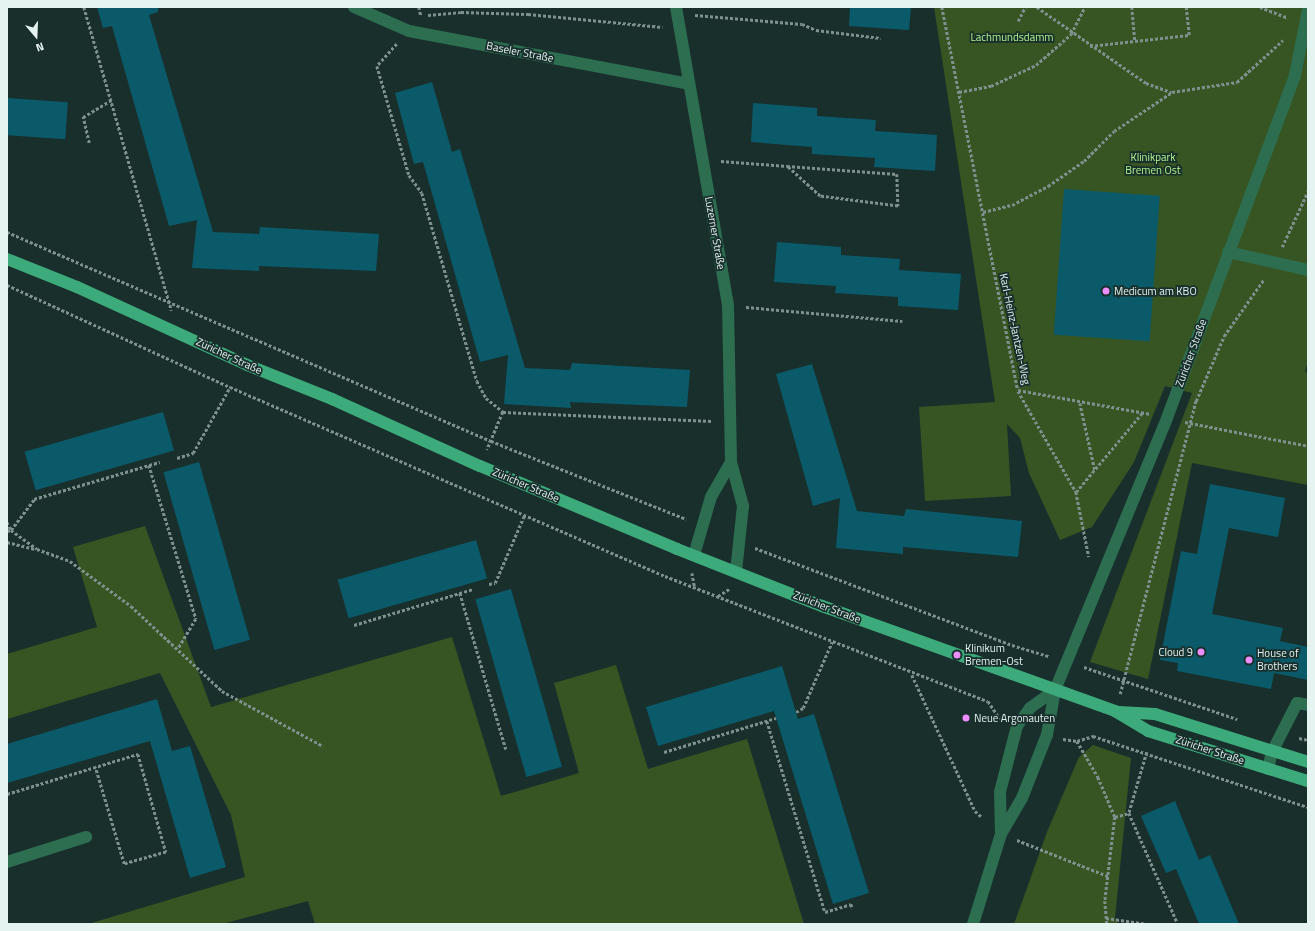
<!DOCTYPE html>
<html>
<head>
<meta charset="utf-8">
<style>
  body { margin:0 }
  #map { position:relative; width:1315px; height:931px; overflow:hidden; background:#182f2c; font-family:"Titillium Web",sans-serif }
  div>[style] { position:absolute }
  .green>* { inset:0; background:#375522 }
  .building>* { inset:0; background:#0b5a69; transform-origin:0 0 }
  .path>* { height:2.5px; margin-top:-1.25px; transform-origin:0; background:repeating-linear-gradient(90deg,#7e918e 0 3px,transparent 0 5px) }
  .minor>* { height:12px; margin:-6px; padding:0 6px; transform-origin:6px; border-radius:6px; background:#2d6d50 }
  .major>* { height:12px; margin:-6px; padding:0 6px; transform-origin:6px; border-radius:6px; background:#3daa7b }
  .dots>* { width:11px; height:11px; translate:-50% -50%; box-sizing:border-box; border:2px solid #182f2c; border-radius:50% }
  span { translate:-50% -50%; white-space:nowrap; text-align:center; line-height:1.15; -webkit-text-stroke:3.5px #182f2c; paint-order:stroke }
  .park-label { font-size:11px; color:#b3f48b }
  .street-label { font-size:11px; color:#e5f3f1 }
  .poi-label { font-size:11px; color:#e5f3f1 }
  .left { translate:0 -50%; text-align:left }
  .right { translate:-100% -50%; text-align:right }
  .frame { position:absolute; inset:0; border:8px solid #e5f3f1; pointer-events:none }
  .north { position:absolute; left:16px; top:16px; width:40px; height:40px; -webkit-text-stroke:3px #182f2c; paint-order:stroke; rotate:161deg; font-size:11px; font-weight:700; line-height:16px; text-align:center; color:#e5f3f1 }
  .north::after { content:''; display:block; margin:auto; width:14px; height:18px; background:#e5f3f1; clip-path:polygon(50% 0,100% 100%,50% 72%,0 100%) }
</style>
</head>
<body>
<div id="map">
  <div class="green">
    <i style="clip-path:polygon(934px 7px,1308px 7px,1308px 361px,1305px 372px,1308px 373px,1308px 485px,1192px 463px,1148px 679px,1090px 662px,1192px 393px,1165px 386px,1134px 462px,1092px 527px,1060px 540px,1029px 473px,1020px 438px,1007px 424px,1011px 496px,925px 501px,919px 407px,995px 402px)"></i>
    <i style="clip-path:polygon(145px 526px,211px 707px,452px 637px,501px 796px,579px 773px,554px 683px,616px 665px,648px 769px,747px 739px,804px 924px,315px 924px,308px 901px,222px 924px,88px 924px,245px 877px,231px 815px,160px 673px,7px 719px,7px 654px,97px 627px,73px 547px)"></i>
    <i style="clip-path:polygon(1093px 745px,1131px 758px,1115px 918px,1118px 924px,1014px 924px,1047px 832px,1079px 757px)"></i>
  </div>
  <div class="building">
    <i style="clip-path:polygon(97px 7px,158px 7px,158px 12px,149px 15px,213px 232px,259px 234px,260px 227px,379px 234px,376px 271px,259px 266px,259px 271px,192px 268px,197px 220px,169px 226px,112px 26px,103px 28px)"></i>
    <i style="clip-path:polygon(850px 7px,911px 7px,909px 30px,849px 26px)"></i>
    <i style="clip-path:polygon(432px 82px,452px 152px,460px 149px,525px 368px,570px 370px,572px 363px,690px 370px,687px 407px,570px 402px,571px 408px,504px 404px,508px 355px,480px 362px,423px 162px,414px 164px,395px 93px)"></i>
    <i style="left:7px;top:98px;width:61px;height:37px;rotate:4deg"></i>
    <i style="clip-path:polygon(753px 103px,817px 108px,817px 116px,876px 120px,875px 131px,937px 135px,935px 171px,874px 167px,875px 158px,812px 154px,812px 147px,751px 142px)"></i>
    <i style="left:1064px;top:189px;width:96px;height:146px;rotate:4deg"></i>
    <i style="clip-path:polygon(777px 242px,841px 247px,841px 255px,900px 259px,899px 270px,961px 274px,958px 310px,898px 306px,898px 297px,835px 293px,836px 286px,774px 282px)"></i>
    <i style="clip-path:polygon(812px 364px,857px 511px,904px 516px,906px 509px,1022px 521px,1018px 557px,903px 547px,903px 554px,836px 548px,840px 498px,813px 506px,776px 374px)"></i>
    <i style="left:163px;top:412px;width:40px;height:144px;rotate:74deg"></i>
    <i style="left:199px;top:462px;width:185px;height:37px;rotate:74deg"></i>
    <i style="clip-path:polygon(1210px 484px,1285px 498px,1278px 537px,1229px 528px,1212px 614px,1283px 628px,1280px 641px,1308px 647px,1308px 680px,1274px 673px,1271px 689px,1177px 671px,1178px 663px,1160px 660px,1181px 551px,1197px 554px)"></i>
    <i style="left:476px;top:540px;width:40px;height:144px;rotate:74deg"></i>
    <i style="left:511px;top:589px;width:185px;height:37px;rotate:74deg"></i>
    <i style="clip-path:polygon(782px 666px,798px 719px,814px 714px,869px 893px,833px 904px,774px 711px,658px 746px,646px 707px)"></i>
    <i style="clip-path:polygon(157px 699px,172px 751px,190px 746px,226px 867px,190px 878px,150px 741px,7px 783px,7px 744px)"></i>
    <i style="clip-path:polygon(1175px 801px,1199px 860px,1210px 855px,1239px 924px,1199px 924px,1176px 869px,1166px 873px,1141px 816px)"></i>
  </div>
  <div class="path">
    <i style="left:84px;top:7px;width:316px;rotate:73.9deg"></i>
    <i style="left:419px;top:7px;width:9px;rotate:77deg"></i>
    <i style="left:942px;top:7px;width:390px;rotate:78.8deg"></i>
    <i style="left:1018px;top:390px;width:135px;rotate:10.2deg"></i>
    <i style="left:1037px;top:7px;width:133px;rotate:34.9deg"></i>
    <i style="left:1146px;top:83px;width:27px;rotate:20deg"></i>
    <i style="left:1132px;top:7px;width:34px;rotate:85deg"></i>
    <i style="left:1135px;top:41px;width:54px;rotate:-6.3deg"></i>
    <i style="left:1189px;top:35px;width:28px;rotate:-96deg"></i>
    <i style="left:1260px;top:7px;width:30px;rotate:21deg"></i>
    <i style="left:428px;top:15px;width:33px;rotate:-5deg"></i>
    <i style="left:461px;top:12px;width:67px;rotate:1.7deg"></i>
    <i style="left:528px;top:14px;width:135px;rotate:5.5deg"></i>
    <i style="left:695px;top:15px;width:107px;rotate:4.8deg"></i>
    <i style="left:802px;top:24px;width:15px;rotate:23deg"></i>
    <i style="left:816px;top:30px;width:65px;rotate:7deg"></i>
    <i style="left:1018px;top:21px;width:16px;rotate:-63deg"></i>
    <i style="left:397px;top:44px;width:30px;rotate:132deg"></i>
    <i style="left:377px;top:66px;width:114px;rotate:73.6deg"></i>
    <i style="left:409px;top:175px;width:22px;rotate:54deg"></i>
    <i style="left:422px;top:193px;width:196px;rotate:73.7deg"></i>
    <i style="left:477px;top:381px;width:19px;rotate:62deg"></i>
    <i style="left:486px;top:398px;width:22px;rotate:39deg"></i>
    <i style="left:503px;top:412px;width:41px;rotate:112.8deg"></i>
    <i style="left:1090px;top:46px;width:45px;rotate:-6.3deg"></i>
    <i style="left:959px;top:92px;width:33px;rotate:-11deg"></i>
    <i style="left:991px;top:86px;width:50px;rotate:-25deg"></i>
    <i style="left:1036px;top:65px;width:47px;rotate:-41.5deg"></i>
    <i style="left:1071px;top:34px;width:30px;rotate:-63deg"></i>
    <i style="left:89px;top:143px;width:27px;rotate:-103deg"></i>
    <i style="left:83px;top:117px;width:33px;rotate:-31deg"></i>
    <i style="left:721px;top:161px;width:66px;rotate:4.3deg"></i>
    <i style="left:787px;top:166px;width:110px;rotate:4.2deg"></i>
    <i style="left:897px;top:174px;width:32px;rotate:88deg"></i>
    <i style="left:898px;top:206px;width:79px;rotate:-172.7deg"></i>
    <i style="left:820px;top:196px;width:45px;rotate:-137.7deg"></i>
    <i style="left:983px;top:212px;width:30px;rotate:-14deg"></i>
    <i style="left:1012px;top:205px;width:41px;rotate:-27.8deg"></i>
    <i style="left:1048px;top:186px;width:44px;rotate:-34.8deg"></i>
    <i style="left:1084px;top:161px;width:42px;rotate:-45deg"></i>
    <i style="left:1114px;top:131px;width:70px;rotate:-33.9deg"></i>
    <i style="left:1172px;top:92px;width:66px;rotate:-8.7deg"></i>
    <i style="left:1237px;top:82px;width:62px;rotate:-42.4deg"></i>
    <i style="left:7px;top:232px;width:527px;rotate:23.36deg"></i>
    <i style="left:491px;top:441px;width:210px;rotate:21.8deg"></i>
    <i style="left:1282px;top:247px;width:62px;rotate:-65.1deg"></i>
    <i style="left:7px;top:285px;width:245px;rotate:24.6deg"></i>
    <i style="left:230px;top:387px;width:474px;rotate:23.5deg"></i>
    <i style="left:665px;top:576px;width:346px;rotate:21.2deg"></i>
    <i style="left:988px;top:701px;width:22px;rotate:56deg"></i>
    <i style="left:746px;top:307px;width:157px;rotate:5.1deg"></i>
    <i style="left:1018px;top:391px;width:116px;rotate:60.1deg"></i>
    <i style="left:1076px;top:492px;width:66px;rotate:78.7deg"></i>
    <i style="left:1080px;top:403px;width:69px;rotate:77.4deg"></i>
    <i style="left:503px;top:412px;width:209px;rotate:2.5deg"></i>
    <i style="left:1185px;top:422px;width:125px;rotate:11deg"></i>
    <i style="left:177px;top:458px;width:17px;rotate:-17deg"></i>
    <i style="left:193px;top:453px;width:76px;rotate:-60.7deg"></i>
    <i style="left:149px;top:465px;width:161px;rotate:73deg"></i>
    <i style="left:196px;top:619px;width:35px;rotate:121deg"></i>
    <i style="left:1076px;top:492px;width:104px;rotate:-50.1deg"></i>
    <i style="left:7px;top:522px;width:9px;rotate:63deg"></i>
    <i style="left:11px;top:530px;width:32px;rotate:36deg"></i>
    <i style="left:37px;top:549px;width:35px;rotate:20deg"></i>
    <i style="left:70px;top:561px;width:76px;rotate:36.4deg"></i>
    <i style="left:131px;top:606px;width:125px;rotate:43deg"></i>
    <i style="left:222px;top:691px;width:115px;rotate:28.6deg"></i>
    <i style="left:7px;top:531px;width:4px;rotate:-14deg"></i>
    <i style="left:11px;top:530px;width:39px;rotate:-53deg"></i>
    <i style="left:34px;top:499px;width:131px;rotate:-16.4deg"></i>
    <i style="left:7px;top:542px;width:30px;rotate:14deg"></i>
    <i style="left:755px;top:548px;width:275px;rotate:20.7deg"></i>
    <i style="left:1012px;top:645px;width:39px;rotate:17deg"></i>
    <i style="left:692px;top:573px;width:15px;rotate:79deg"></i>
    <i style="left:489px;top:584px;width:6px;rotate:-9deg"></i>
    <i style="left:495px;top:583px;width:73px;rotate:-66.6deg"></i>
    <i style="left:460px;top:593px;width:163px;rotate:73.6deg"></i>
    <i style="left:718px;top:596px;width:13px;rotate:-32deg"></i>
    <i style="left:354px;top:625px;width:124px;rotate:-16.8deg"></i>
    <i style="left:1084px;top:667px;width:162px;rotate:18.8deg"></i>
    <i style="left:912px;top:675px;width:150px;rotate:65.1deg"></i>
    <i style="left:975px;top:811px;width:9px;rotate:41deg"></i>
    <i style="left:1120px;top:694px;width:303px;rotate:-75.5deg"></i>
    <i style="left:1196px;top:401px;width:71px;rotate:-66.7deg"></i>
    <i style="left:1224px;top:336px;width:70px;rotate:-54.9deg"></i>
    <i style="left:796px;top:712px;width:8px;rotate:-30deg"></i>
    <i style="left:803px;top:708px;width:72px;rotate:-66.3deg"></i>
    <i style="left:767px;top:721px;width:200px;rotate:73.1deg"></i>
    <i style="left:825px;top:912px;width:27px;rotate:-17deg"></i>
    <i style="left:851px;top:904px;width:5px;rotate:68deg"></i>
    <i style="left:1299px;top:738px;width:9px;rotate:13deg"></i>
    <i style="left:1063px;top:739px;width:14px;rotate:8deg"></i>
    <i style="left:1077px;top:741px;width:17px;rotate:-17deg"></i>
    <i style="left:1093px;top:736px;width:226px;rotate:18.3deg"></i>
    <i style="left:1077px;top:741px;width:42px;rotate:59.7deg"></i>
    <i style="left:1098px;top:777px;width:43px;rotate:67deg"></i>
    <i style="left:1115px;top:817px;width:85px;rotate:96.8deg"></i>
    <i style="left:1105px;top:901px;width:23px;rotate:85deg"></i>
    <i style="left:664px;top:752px;width:117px;rotate:-16.9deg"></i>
    <i style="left:1147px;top:752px;width:64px;rotate:106.4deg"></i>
    <i style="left:1129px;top:813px;width:121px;rotate:66.2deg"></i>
    <i style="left:7px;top:794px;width:137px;rotate:-17deg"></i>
    <i style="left:138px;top:754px;width:102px;rotate:74.1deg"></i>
    <i style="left:166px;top:852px;width:44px;rotate:164.1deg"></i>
    <i style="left:124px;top:864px;width:101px;rotate:-106.6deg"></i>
    <i style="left:1115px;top:817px;width:15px;rotate:-16deg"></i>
    <i style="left:1017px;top:840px;width:98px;rotate:21.6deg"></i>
    <i style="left:1106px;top:918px;width:42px;rotate:8.1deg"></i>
  </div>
  <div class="minor">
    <i style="left:354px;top:7px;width:60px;rotate:23.6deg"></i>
    <i style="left:409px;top:31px;width:285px;rotate:10.7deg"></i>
    <i style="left:676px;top:7px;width:303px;rotate:80.1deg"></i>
    <i style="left:728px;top:305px;width:157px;rotate:88.9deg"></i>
    <i style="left:731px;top:462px;width:46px;rotate:74.7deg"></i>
    <i style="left:743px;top:506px;width:66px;rotate:96.1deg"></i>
    <i style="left:1228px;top:252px;width:82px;rotate:12.7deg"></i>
    <i style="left:694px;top:555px;width:60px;rotate:-73.7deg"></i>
    <i style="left:711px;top:497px;width:40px;rotate:-60.3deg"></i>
    <i style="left:1268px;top:769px;width:17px;rotate:-77deg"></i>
    <i style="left:1272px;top:752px;width:55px;rotate:-63deg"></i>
    <i style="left:1297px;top:703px;width:11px;rotate:10deg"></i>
    <i style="left:1001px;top:833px;width:41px;rotate:-91.4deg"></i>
    <i style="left:1000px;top:792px;width:68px;rotate:-75.6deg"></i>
    <i style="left:1017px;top:726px;width:22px;rotate:-54deg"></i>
    <i style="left:1030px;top:708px;width:31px;rotate:-36deg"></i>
    <i style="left:7px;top:862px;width:83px;rotate:-17.6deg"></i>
    <i style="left:973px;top:924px;width:94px;rotate:-72.7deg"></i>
    <i style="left:1001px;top:834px;width:42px;rotate:-59.7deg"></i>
    <i style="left:1022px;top:798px;width:68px;rotate:-68.4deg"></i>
    <i style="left:1047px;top:735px;width:46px;rotate:-79.9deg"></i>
    <i style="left:1055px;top:690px;width:294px;rotate:-67.6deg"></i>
    <i style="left:1167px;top:418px;width:366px;rotate:-69.5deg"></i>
    <i style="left:1295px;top:75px;width:66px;rotate:-78.7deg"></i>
  </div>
  <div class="major">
    <i style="left:7px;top:259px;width:75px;rotate:21.8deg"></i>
    <i style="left:77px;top:287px;width:187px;rotate:24.6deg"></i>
    <i style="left:247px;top:365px;width:92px;rotate:21.8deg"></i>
    <i style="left:332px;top:399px;width:162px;rotate:24.4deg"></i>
    <i style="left:480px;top:466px;width:214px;rotate:22.8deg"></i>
    <i style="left:677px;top:549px;width:156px;rotate:21.5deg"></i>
    <i style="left:822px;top:606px;width:311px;rotate:19.7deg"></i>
    <i style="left:1115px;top:711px;width:39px;rotate:31deg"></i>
    <i style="left:1148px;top:731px;width:168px;rotate:17.4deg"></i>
    <i style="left:1119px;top:712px;width:36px;rotate:3deg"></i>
    <i style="left:1155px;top:714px;width:160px;rotate:17.4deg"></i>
  </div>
  <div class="dots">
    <i style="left:1106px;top:291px;background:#eb8dfb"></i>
    <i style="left:1201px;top:652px;background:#eb8dfb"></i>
    <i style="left:957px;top:655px;background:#eb8dfb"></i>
    <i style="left:1249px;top:660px;background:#eb8dfb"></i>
    <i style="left:966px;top:718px;background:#eb8dfb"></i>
  </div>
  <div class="park-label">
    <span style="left:1012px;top:37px">Lachmundsdamm</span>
    <span style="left:1153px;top:164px">Klinikpark<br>Bremen Ost</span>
  </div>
  <div class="street-label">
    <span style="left:520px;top:52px;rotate:11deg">Baseler Straße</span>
    <span style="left:715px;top:233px;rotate:80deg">Luzerner Straße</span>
    <span style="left:1015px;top:329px;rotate:78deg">Karl-Heinz-Jantzen-Weg</span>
    <span style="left:1191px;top:353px;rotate:-70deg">Züricher Straße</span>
    <span style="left:229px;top:356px;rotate:25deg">Züricher Straße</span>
    <span style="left:526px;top:485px;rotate:23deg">Züricher Straße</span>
    <span style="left:827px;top:607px;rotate:21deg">Züricher Straße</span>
    <span style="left:1210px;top:750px;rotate:18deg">Züricher Straße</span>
  </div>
  <div class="poi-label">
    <span class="left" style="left:1114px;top:291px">Medicum am KBO</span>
    <span class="left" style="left:965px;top:655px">Klinikum<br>Bremen-Ost</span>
    <span class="right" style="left:1193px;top:652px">Cloud 9</span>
    <span class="left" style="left:1257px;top:660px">House of<br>Brothers</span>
    <span class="left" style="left:974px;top:718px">Neue Argonauten</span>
  </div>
  <div class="frame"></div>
  <div class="north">N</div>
</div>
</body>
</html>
